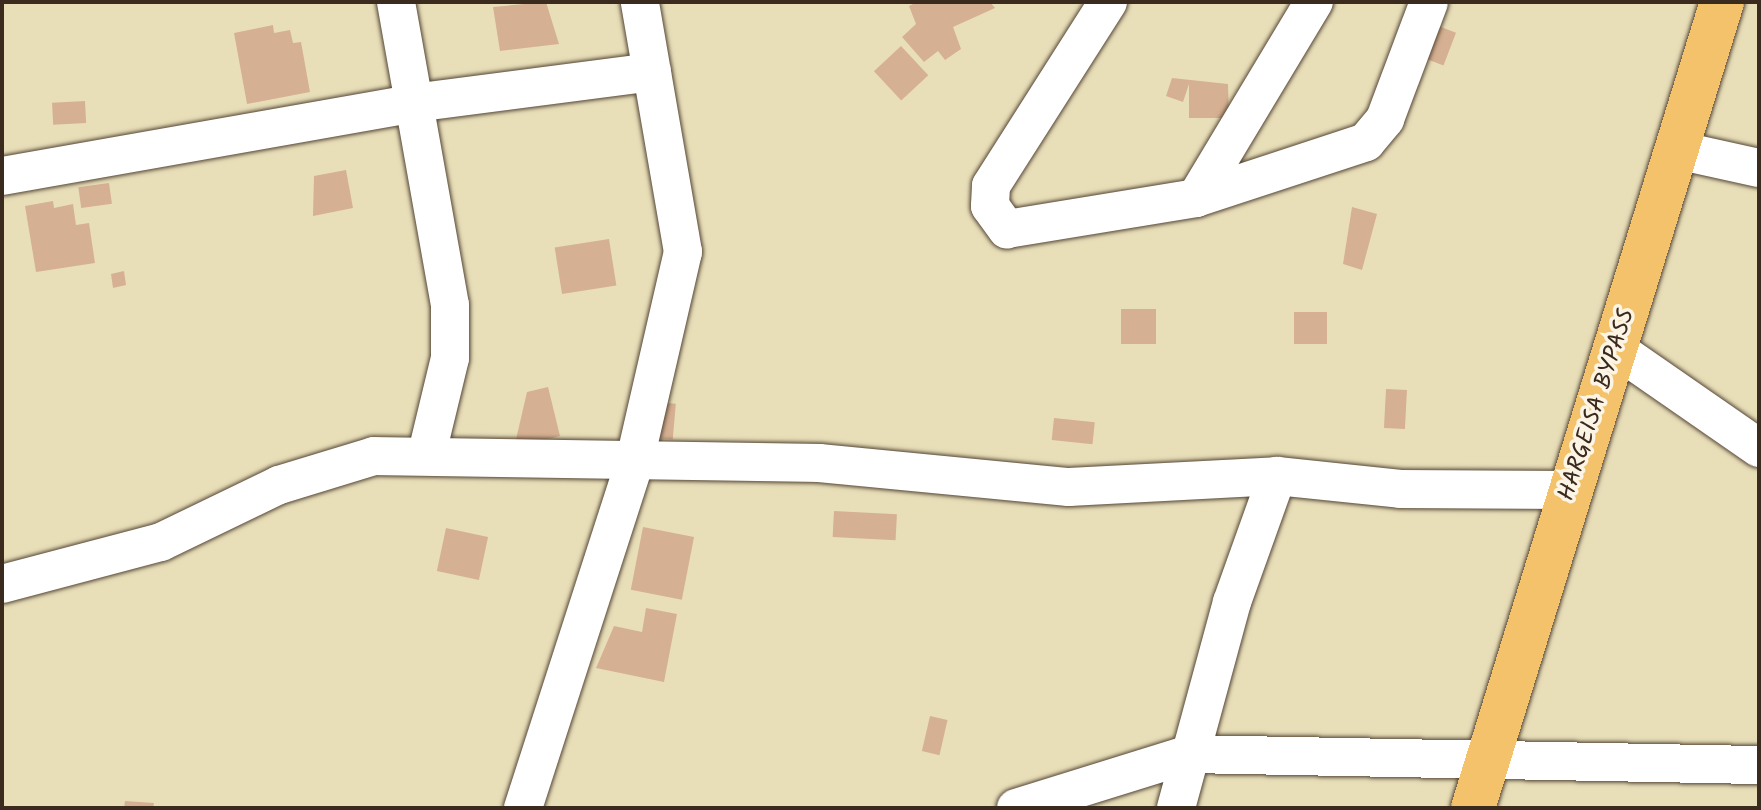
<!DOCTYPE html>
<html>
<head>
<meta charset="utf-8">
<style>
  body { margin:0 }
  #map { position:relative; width:1761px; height:810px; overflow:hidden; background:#e8dfb9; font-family:Kalam,sans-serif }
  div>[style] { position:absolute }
  .building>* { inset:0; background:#d6b092; transform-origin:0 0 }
  .roads { filter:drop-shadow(0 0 2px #554535) drop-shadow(0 0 2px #554535) }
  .minor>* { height:38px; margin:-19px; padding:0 19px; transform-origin:19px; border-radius:19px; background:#fff }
  .highway>* { height:44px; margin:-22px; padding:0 22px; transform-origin:22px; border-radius:22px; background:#f3c26a }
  span { translate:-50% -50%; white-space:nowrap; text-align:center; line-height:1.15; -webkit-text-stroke:7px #fcf5e5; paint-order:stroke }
  .street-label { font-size:24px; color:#3b2a1e }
  .frame { position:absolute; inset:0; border:4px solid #3b2a1e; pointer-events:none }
</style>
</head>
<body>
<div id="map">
  <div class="building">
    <i style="clip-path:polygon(546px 2px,559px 44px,500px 51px,493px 7px)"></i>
    <i style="clip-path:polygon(917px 2px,990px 2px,995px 8px,953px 27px,961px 49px,945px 60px,938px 51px,924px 62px,902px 37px,916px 24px,909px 6px)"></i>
    <i style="left:1428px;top:22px;width:30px;height:35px;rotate:21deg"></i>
    <i style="clip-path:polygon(273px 25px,274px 33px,290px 30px,293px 43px,301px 42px,310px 92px,247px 104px,234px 33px)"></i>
    <i style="left:901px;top:46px;width:40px;height:37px;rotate:47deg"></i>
    <i style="clip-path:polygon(1172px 78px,1228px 84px,1229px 118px,1189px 118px,1189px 84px,1183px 102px,1166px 96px)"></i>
    <i style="left:85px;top:101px;width:22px;height:33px;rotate:87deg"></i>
    <i style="clip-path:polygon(346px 170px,353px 208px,313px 216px,314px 176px)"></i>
    <i style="left:109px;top:183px;width:21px;height:31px;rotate:82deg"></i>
    <i style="clip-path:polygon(53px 201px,54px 208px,73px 204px,76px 225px,89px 223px,95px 263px,36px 272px,25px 206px)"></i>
    <i style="clip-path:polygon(1352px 207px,1377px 214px,1362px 270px,1343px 264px)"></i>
    <i style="left:609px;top:239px;width:47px;height:55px;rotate:81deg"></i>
    <i style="clip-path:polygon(124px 271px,126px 285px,113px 288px,111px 274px)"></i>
    <i style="left:1121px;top:309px;width:35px;height:35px"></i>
    <i style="left:1294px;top:312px;width:33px;height:32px"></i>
    <i style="clip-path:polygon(548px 387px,560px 436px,514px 448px,527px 392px)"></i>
    <i style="left:1386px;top:389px;width:21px;height:39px;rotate:3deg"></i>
    <i style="left:634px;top:400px;width:42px;height:36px;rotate:5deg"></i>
    <i style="left:1054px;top:418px;width:41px;height:22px;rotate:6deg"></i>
    <i style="left:834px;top:511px;width:63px;height:26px;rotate:3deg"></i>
    <i style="left:643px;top:527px;width:52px;height:64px;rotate:11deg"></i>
    <i style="left:446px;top:528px;width:43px;height:44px;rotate:12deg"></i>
    <i style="clip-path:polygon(646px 608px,677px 614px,664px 682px,596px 668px,614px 626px,642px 632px)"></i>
    <i style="left:930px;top:716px;width:18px;height:36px;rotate:13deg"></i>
    <i style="clip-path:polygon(125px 801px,154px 803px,153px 808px,124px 808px)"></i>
  </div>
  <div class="roads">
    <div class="minor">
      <i style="left:396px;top:2px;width:308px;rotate:79.9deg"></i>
      <i style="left:450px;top:305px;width:53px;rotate:90deg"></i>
      <i style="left:450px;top:358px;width:98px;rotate:103.6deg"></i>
      <i style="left:1108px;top:2px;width:218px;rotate:122.5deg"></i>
      <i style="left:991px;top:186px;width:20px;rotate:93deg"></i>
      <i style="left:990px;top:206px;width:29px;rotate:54deg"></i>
      <i style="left:1007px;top:229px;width:192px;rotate:-9.3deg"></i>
      <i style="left:1196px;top:198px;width:179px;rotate:-18.2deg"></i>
      <i style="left:1366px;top:142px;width:30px;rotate:-50deg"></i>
      <i style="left:1385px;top:119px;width:125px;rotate:-69.4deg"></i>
      <i style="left:1677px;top:150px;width:84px;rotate:12.4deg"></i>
      <i style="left:2px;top:176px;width:418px;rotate:-10deg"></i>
      <i style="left:414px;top:103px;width:240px;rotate:-7.4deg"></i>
      <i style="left:1196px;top:198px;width:229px;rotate:-59deg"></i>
      <i style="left:1616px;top:349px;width:174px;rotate:34.7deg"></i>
      <i style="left:2px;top:584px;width:164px;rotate:-14.8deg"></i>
      <i style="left:161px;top:542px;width:131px;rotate:-25.8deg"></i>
      <i style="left:279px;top:485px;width:99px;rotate:-17deg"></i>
      <i style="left:374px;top:456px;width:445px;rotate:0.9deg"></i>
      <i style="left:819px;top:463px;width:251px;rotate:5.5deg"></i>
      <i style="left:1069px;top:487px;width:208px;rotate:-3deg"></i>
      <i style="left:523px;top:808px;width:361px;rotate:-72.1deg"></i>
      <i style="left:634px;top:464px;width:218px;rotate:-77deg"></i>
      <i style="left:683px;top:252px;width:254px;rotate:-99.8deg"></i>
      <i style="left:1016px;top:808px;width:181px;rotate:-17.3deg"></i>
      <i style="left:1189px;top:754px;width:570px;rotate:1.11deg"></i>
      <i style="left:1176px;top:808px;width:213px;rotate:-74.8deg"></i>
      <i style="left:1232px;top:602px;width:134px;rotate:-70.3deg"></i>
      <i style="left:1277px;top:476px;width:124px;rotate:6deg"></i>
      <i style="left:1400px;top:489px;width:168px;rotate:0.3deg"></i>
    </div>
    <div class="highway">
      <i style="left:1473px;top:808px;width:844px;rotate:-72.83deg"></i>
    </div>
  </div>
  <div class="street-label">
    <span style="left:1597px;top:405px;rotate:-72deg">HARGEISA BYPASS</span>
  </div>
  <div class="frame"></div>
</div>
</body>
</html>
